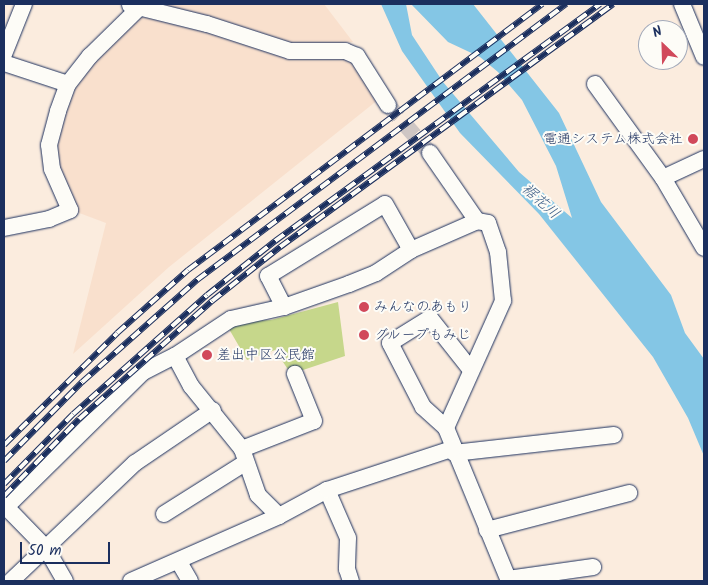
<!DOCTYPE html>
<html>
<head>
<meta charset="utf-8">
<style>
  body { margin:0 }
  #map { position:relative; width:708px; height:585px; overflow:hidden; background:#fbecde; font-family:Kalam,"Klee One",sans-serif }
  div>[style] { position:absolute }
  .built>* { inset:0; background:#f9e0cd }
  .green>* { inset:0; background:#c6d78b }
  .water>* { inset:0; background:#84c6e5 }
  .minor-tunnel>* { height:16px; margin-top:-8px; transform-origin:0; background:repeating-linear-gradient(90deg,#cec6c4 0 16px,transparent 0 24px) }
  .roads { filter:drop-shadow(0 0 1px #1b2f5e) drop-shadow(0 0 1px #1b2f5e) }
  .minor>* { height:16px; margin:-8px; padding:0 8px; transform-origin:8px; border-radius:8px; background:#fdfcf7 }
  .rail>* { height:5.5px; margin-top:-2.75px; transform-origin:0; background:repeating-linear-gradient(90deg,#fdfcf7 0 11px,#1b2f5e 0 22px); box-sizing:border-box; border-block:1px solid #1b2f5e }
  .dots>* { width:14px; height:14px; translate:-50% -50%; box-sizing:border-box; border:2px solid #fdfcf7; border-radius:50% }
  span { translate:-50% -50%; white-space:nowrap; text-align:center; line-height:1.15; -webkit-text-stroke:4px #fdfcf7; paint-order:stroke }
  .poi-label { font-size:14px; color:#1b2f5e }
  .right { translate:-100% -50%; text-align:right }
  .left { translate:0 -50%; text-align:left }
  .water-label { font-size:15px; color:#3a5c86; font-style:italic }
  .frame { position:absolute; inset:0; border:5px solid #1b2f5e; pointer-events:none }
  .north { position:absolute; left:638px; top:20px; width:50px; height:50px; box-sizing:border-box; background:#fdfcf7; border:1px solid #a3aaba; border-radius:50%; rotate:336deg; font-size:14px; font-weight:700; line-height:20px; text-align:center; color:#1b2f5e }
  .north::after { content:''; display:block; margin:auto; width:18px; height:22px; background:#d1495b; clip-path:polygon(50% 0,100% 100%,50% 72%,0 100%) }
  .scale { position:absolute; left:20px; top:542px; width:90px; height:22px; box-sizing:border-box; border:2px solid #1b2f5e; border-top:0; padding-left:6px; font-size:15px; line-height:18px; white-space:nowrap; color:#1b2f5e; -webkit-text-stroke:4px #fdfcf7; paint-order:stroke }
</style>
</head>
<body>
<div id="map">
  <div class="built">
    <i style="clip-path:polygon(135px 4px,324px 4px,353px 42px,298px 46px)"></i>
    <i style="clip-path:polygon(140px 12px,348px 56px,379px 99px,169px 267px,73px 354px,106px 223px,74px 211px,56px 171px,59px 120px,70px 85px)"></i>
  </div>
  <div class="green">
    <i style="clip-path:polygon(338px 302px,345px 356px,291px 374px,275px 350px,247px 360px,229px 329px,246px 321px,271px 320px)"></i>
  </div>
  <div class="water">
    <i style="clip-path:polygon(381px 4px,406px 4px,412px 35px,443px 82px,519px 172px,572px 218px,556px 166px,522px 100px,498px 72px,480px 57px,448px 42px,411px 4px,473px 4px,559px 113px,601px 202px,671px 295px,685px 333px,704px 359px,704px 456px,688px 418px,653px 357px,539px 214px,460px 133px,402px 51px)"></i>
  </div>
  <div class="minor-tunnel">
    <i style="left:388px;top:105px;width:64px;rotate:48.8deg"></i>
  </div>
  <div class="roads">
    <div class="minor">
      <i style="left:682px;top:4px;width:57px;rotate:67.5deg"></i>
      <i style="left:130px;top:5px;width:79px;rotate:13.9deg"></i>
      <i style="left:207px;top:24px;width:87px;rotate:18deg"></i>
      <i style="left:290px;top:51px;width:55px"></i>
      <i style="left:345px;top:51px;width:13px;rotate:23deg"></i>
      <i style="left:357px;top:56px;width:58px;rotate:57.7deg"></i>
      <i style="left:4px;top:54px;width:54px;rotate:-68.2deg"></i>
      <i style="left:4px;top:63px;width:67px;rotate:18.2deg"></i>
      <i style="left:595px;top:84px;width:116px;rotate:54.1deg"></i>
      <i style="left:663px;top:178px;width:81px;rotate:59.6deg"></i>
      <i style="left:430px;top:153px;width:83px;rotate:55.3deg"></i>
      <i style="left:663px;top:178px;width:45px;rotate:-24.9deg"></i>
      <i style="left:4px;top:228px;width:46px;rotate:-11.3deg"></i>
      <i style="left:49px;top:219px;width:23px;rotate:-23deg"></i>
      <i style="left:70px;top:210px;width:45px;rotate:-113.7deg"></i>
      <i style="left:52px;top:169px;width:24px;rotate:-97deg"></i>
      <i style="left:49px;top:145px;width:35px;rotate:-75deg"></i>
      <i style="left:58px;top:111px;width:29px;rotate:-70deg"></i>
      <i style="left:68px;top:84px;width:36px;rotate:-52deg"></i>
      <i style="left:90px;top:56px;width:69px;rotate:-44.4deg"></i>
      <i style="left:284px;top:307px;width:35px;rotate:-117deg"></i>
      <i style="left:268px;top:276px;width:137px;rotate:-31.6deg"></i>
      <i style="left:385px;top:204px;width:53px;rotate:60.5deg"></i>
      <i style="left:471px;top:370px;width:66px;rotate:-128.3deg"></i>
      <i style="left:430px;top:318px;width:47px;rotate:148deg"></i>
      <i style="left:390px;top:343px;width:72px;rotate:62.7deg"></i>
      <i style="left:423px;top:407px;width:31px;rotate:42deg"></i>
      <i style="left:446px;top:428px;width:165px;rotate:67.6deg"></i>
      <i style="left:242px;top:449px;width:77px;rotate:-21.3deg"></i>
      <i style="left:314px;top:421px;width:51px;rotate:-112deg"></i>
      <i style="left:454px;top:453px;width:161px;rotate:-6.4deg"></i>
      <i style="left:327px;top:490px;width:52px;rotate:66.4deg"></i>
      <i style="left:348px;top:538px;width:31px;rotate:92deg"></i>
      <i style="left:347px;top:569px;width:13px;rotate:72deg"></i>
      <i style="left:164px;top:514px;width:96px;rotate:-32.2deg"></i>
      <i style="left:279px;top:516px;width:30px;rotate:-135deg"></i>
      <i style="left:258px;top:495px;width:49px;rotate:-109.2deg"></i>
      <i style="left:242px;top:449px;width:81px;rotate:-129deg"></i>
      <i style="left:191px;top:386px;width:34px;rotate:-118deg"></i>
      <i style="left:175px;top:356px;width:67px;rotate:-33.5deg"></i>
      <i style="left:231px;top:319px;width:54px;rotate:-12.8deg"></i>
      <i style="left:284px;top:307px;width:69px;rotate:-19.5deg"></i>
      <i style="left:349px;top:284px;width:29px;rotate:-22deg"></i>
      <i style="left:376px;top:273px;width:42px;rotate:-33.3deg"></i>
      <i style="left:411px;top:250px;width:72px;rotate:-23.7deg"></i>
      <i style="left:477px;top:221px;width:11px;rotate:10deg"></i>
      <i style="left:488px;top:223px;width:31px;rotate:71deg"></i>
      <i style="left:498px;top:252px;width:49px;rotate:84.2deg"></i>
      <i style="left:503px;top:301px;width:139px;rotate:114.2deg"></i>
      <i style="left:487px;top:530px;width:147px;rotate:-14.6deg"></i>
      <i style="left:179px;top:562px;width:22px;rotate:60deg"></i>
      <i style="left:508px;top:579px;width:86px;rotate:-8deg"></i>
      <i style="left:11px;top:581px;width:171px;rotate:-43.6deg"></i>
      <i style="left:135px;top:463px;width:94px;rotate:-34.2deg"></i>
      <i style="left:65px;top:581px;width:38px;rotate:-120deg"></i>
      <i style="left:46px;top:548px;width:57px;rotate:-134.3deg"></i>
      <i style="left:6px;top:507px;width:192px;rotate:-44.6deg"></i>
      <i style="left:143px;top:372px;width:36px;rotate:-27deg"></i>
      <i style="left:131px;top:581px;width:162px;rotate:-23.7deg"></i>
      <i style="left:279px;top:516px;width:55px;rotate:-28.4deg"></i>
      <i style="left:327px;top:490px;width:132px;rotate:-18.2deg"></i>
    </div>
  </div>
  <div class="rail">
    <i style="left:4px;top:445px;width:159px;rotate:-44.7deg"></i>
    <i style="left:117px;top:333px;width:95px;rotate:-41.6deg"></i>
    <i style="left:188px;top:270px;width:443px;rotate:-36.9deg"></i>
    <i style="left:4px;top:461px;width:111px;rotate:-45.4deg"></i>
    <i style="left:82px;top:382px;width:154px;rotate:-41.6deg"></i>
    <i style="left:197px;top:280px;width:461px;rotate:-36.8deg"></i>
    <i style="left:4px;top:484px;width:98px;rotate:-45.4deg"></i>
    <i style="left:73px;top:414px;width:179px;rotate:-41.6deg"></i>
    <i style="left:207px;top:295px;width:87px;rotate:-38.5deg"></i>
    <i style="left:275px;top:241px;width:402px;rotate:-36.1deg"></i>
    <i style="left:4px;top:496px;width:107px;rotate:-45.8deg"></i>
    <i style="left:79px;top:419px;width:178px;rotate:-41.6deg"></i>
    <i style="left:212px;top:301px;width:87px;rotate:-38.5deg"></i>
    <i style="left:280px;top:247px;width:412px;rotate:-36.1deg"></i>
  </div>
  <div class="dots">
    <i style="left:693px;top:139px;background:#d1495b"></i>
    <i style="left:364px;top:307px;background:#d1495b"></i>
    <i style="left:364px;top:335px;background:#d1495b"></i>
    <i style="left:207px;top:355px;background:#d1495b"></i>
  </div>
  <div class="poi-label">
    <span class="right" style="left:683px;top:139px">電通システム株式会社</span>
    <span class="left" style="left:374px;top:307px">みんなのあもり</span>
    <span class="left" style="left:374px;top:335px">グループもみじ</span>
    <span class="left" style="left:217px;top:355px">差出中区公民館</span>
  </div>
  <div class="water-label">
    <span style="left:540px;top:202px;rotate:42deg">裾花川</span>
  </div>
  <div class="frame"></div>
  <div class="north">N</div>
  <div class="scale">50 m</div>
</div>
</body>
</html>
